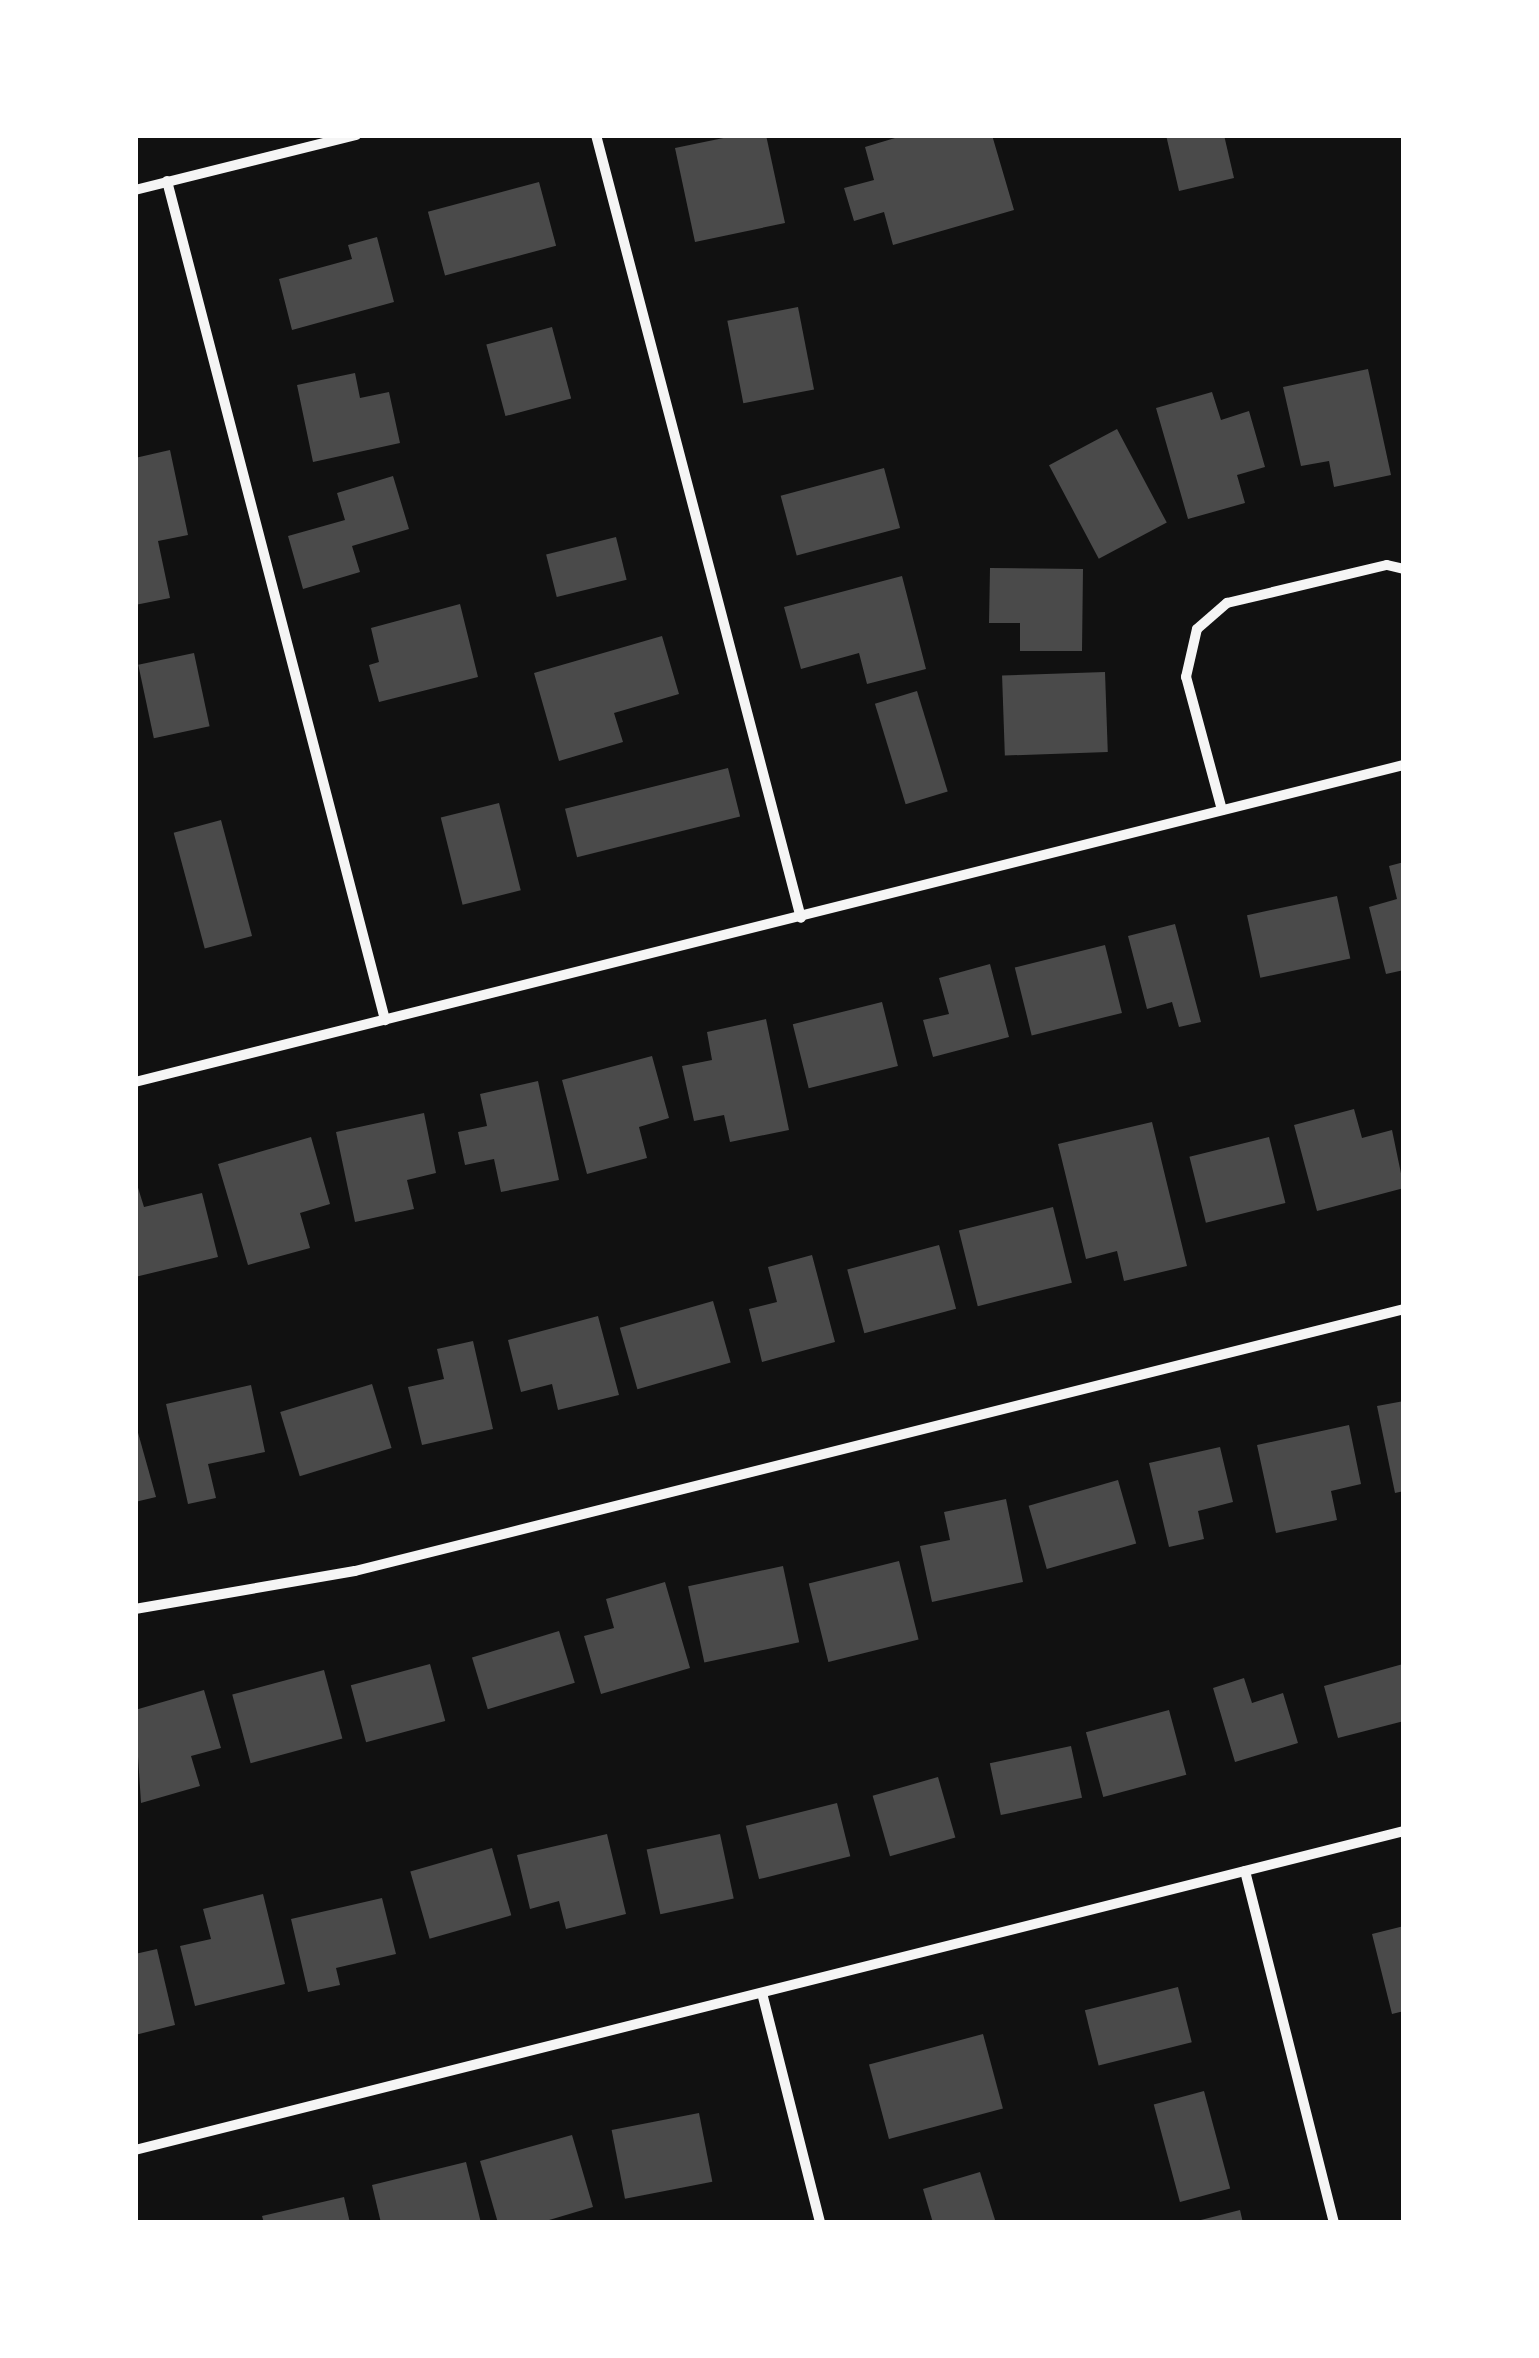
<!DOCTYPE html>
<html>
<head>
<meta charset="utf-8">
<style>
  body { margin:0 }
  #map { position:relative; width:1539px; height:2358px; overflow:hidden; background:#111; font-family:"Golos Text",sans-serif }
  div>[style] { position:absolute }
  .building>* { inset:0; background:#4a4a4a; transform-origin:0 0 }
  .minor>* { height:10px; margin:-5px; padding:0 5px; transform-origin:5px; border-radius:5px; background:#f5f5f5 }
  span { translate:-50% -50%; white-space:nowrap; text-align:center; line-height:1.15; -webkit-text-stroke:8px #fff; paint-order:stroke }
  .frame { position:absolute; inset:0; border:138px solid #fff; pointer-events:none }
</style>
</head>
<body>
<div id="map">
  <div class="building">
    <i style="clip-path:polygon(738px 135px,766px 135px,785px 223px,695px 242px,675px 148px)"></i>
    <i style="clip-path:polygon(905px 135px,992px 135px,1014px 210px,893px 245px,884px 212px,854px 221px,844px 188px,874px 180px,865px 147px)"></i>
    <i style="clip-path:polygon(1166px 135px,1224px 135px,1234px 178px,1179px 191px)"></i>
    <i style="left:539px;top:182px;width:66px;height:115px;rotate:75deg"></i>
    <i style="clip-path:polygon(377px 237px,394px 302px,292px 330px,279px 279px,352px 259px,348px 245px)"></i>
    <i style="left:798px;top:307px;width:84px;height:72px;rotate:79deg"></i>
    <i style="left:552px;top:327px;width:74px;height:68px;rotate:75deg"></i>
    <i style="clip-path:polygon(1368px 369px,1391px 475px,1334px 487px,1329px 461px,1301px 466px,1283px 387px)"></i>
    <i style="clip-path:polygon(355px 373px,360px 398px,389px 392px,400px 443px,313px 462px,297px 385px)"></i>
    <i style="clip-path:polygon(1212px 392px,1221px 420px,1249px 411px,1265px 467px,1237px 475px,1245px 503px,1188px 519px,1156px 408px)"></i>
    <i style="left:1117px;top:429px;width:106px;height:77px;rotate:62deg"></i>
    <i style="clip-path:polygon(170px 450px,188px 535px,158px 541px,170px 598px,135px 605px,135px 458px)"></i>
    <i style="left:884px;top:468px;width:62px;height:107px;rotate:75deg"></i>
    <i style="clip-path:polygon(393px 476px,409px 529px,352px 546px,360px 572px,303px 589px,288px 536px,345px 520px,337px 493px)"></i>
    <i style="left:616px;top:537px;width:44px;height:72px;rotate:76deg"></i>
    <i style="clip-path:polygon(990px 568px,1083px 569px,1082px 651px,1020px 651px,1020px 623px,989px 623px)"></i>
    <i style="clip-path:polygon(902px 576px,926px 669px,867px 684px,859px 653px,801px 669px,784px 607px)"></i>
    <i style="clip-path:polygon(460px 604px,478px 677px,379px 702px,369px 665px,379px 662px,371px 628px)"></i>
    <i style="clip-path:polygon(662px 636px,679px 694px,614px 713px,623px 742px,559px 761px,534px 673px)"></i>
    <i style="left:194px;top:653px;width:75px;height:57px;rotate:78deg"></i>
    <i style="left:1105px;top:672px;width:80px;height:103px;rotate:88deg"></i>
    <i style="left:917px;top:691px;width:105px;height:44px;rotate:73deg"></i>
    <i style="left:728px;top:768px;width:50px;height:168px;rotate:76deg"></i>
    <i style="left:499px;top:803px;width:90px;height:60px;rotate:76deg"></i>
    <i style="left:221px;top:820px;width:120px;height:49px;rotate:75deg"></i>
    <i style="clip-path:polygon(1404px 862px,1404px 970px,1386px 974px,1369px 907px,1397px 899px,1389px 866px)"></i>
    <i style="left:1337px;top:896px;width:64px;height:92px;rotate:78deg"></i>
    <i style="clip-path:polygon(1175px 924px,1201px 1022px,1179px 1027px,1172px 1002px,1147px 1009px,1128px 936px)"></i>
    <i style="left:1105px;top:945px;width:70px;height:93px;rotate:76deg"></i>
    <i style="clip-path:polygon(990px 964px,1009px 1037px,933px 1057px,923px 1020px,949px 1014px,939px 978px)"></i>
    <i style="left:882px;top:1002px;width:66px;height:92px;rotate:76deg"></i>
    <i style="clip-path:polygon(766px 1019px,789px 1130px,730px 1142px,724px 1115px,694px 1121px,682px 1066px,712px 1060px,707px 1032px)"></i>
    <i style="clip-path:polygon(652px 1056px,669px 1118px,639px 1127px,647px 1158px,587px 1174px,562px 1080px)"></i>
    <i style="clip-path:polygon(538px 1081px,559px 1180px,501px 1192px,494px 1159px,465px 1165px,458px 1132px,487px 1126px,480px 1094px)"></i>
    <i style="clip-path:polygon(1354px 1109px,1362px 1138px,1392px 1130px,1404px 1188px,1317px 1211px,1294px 1125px)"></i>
    <i style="clip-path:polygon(424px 1113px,436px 1173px,407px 1180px,414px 1209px,355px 1222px,336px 1132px)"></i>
    <i style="clip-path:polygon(1152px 1122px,1187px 1266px,1124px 1281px,1117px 1251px,1086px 1259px,1058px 1144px)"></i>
    <i style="clip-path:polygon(311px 1137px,330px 1204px,300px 1213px,310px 1248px,248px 1265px,218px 1164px)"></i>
    <i style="left:1269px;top:1137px;width:68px;height:82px;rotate:76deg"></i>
    <i style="clip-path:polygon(135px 1178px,144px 1207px,202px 1193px,218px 1257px,135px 1277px)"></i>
    <i style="left:1053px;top:1207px;width:78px;height:97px;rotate:76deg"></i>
    <i style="left:939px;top:1245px;width:66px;height:95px;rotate:75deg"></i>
    <i style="clip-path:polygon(812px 1255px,835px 1342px,762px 1362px,749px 1309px,777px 1302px,768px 1267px)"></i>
    <i style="left:713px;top:1301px;width:64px;height:97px;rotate:74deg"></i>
    <i style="clip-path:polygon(598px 1316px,619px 1395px,558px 1410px,552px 1384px,521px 1392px,508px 1340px)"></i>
    <i style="clip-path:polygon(473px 1341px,493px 1429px,422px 1445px,408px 1387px,444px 1379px,437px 1349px)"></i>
    <i style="left:372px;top:1384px;width:67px;height:96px;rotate:73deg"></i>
    <i style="clip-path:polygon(251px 1385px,265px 1452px,208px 1464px,216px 1498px,188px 1504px,166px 1404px)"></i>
    <i style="clip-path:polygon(1404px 1401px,1404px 1491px,1395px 1493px,1377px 1406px)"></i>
    <i style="clip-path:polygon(135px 1422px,156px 1497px,135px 1502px)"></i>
    <i style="clip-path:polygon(1349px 1425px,1361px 1484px,1331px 1491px,1337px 1520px,1276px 1533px,1257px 1445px)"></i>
    <i style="clip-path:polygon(1220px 1447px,1233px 1502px,1198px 1511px,1204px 1539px,1169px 1547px,1149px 1463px)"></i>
    <i style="left:1118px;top:1480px;width:66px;height:93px;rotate:74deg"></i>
    <i style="clip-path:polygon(1006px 1499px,1023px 1582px,932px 1602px,920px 1546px,950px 1540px,944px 1512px)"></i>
    <i style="left:899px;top:1561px;width:81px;height:93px;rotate:76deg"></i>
    <i style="left:783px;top:1566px;width:78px;height:97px;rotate:78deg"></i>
    <i style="clip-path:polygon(665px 1582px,690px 1668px,601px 1694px,584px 1636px,614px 1628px,606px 1599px)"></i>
    <i style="left:559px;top:1631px;width:54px;height:91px;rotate:73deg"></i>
    <i style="left:430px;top:1664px;width:59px;height:82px;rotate:75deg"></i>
    <i style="clip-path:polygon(1403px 1664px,1404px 1721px,1338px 1738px,1324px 1686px)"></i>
    <i style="left:324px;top:1670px;width:71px;height:95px;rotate:75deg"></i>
    <i style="clip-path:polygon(1244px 1678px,1252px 1703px,1283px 1693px,1298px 1743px,1235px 1762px,1213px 1688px)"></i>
    <i style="clip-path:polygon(204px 1690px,221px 1748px,191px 1756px,200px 1786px,141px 1803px,135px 1710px)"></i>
    <i style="left:1169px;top:1710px;width:67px;height:86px;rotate:75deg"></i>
    <i style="left:1071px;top:1746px;width:53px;height:83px;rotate:78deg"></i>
    <i style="left:938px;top:1777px;width:63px;height:68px;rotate:74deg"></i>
    <i style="left:837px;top:1803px;width:55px;height:94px;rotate:76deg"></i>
    <i style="clip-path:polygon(607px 1834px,626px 1914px,566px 1929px,559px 1901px,530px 1909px,517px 1855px)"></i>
    <i style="left:720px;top:1834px;width:66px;height:75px;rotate:78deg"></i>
    <i style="left:492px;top:1848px;width:70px;height:85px;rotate:74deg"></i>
    <i style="clip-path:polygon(263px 1894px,285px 1984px,195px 2006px,180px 1946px,211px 1939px,203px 1909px)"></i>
    <i style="clip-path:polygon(382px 1898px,396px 1954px,336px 1968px,340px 1985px,308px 1992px,291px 1919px)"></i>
    <i style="clip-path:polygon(1404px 1926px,1404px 2011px,1392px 2014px,1372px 1934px)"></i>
    <i style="clip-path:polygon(157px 1949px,175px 2025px,135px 2035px,135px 1954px)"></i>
    <i style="left:1178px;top:1987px;width:57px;height:96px;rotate:76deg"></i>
    <i style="left:983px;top:2034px;width:77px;height:118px;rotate:75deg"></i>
    <i style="left:1204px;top:2091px;width:101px;height:52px;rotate:75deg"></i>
    <i style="left:699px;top:2113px;width:70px;height:89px;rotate:79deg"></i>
    <i style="clip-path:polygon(572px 2135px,593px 2207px,539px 2223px,498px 2223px,480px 2161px)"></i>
    <i style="clip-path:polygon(466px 2162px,481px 2223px,381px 2223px,372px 2185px)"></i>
    <i style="clip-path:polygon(980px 2172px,996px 2223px,933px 2223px,923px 2189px)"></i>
    <i style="clip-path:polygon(344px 2197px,350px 2223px,264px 2223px,262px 2216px)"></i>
    <i style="clip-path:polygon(1240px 2210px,1243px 2223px,1194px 2223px,1193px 2222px)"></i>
  </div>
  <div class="minor">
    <i style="left:596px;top:135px;width:809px;rotate:75.33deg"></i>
    <i style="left:167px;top:181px;width:867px;rotate:75.43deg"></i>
    <i style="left:135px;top:190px;width:228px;rotate:-14deg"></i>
    <i style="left:1222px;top:810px;width:138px;rotate:-105.1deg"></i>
    <i style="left:1186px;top:677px;width:49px;rotate:-77.1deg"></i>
    <i style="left:1197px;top:629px;width:40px;rotate:-41deg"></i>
    <i style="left:1227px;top:603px;width:164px;rotate:-13.4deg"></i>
    <i style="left:1387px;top:565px;width:17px;rotate:13deg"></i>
    <i style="left:135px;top:1082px;width:1308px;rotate:-14.03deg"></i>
    <i style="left:135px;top:1609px;width:223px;rotate:-9.8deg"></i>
    <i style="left:355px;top:1571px;width:1081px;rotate:-14.02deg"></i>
    <i style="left:1245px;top:1871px;width:363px;rotate:75.8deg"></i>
    <i style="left:762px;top:1993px;width:237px;rotate:75.8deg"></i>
    <i style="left:135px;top:2150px;width:1308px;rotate:-14.11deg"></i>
  </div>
  <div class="frame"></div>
</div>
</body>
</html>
